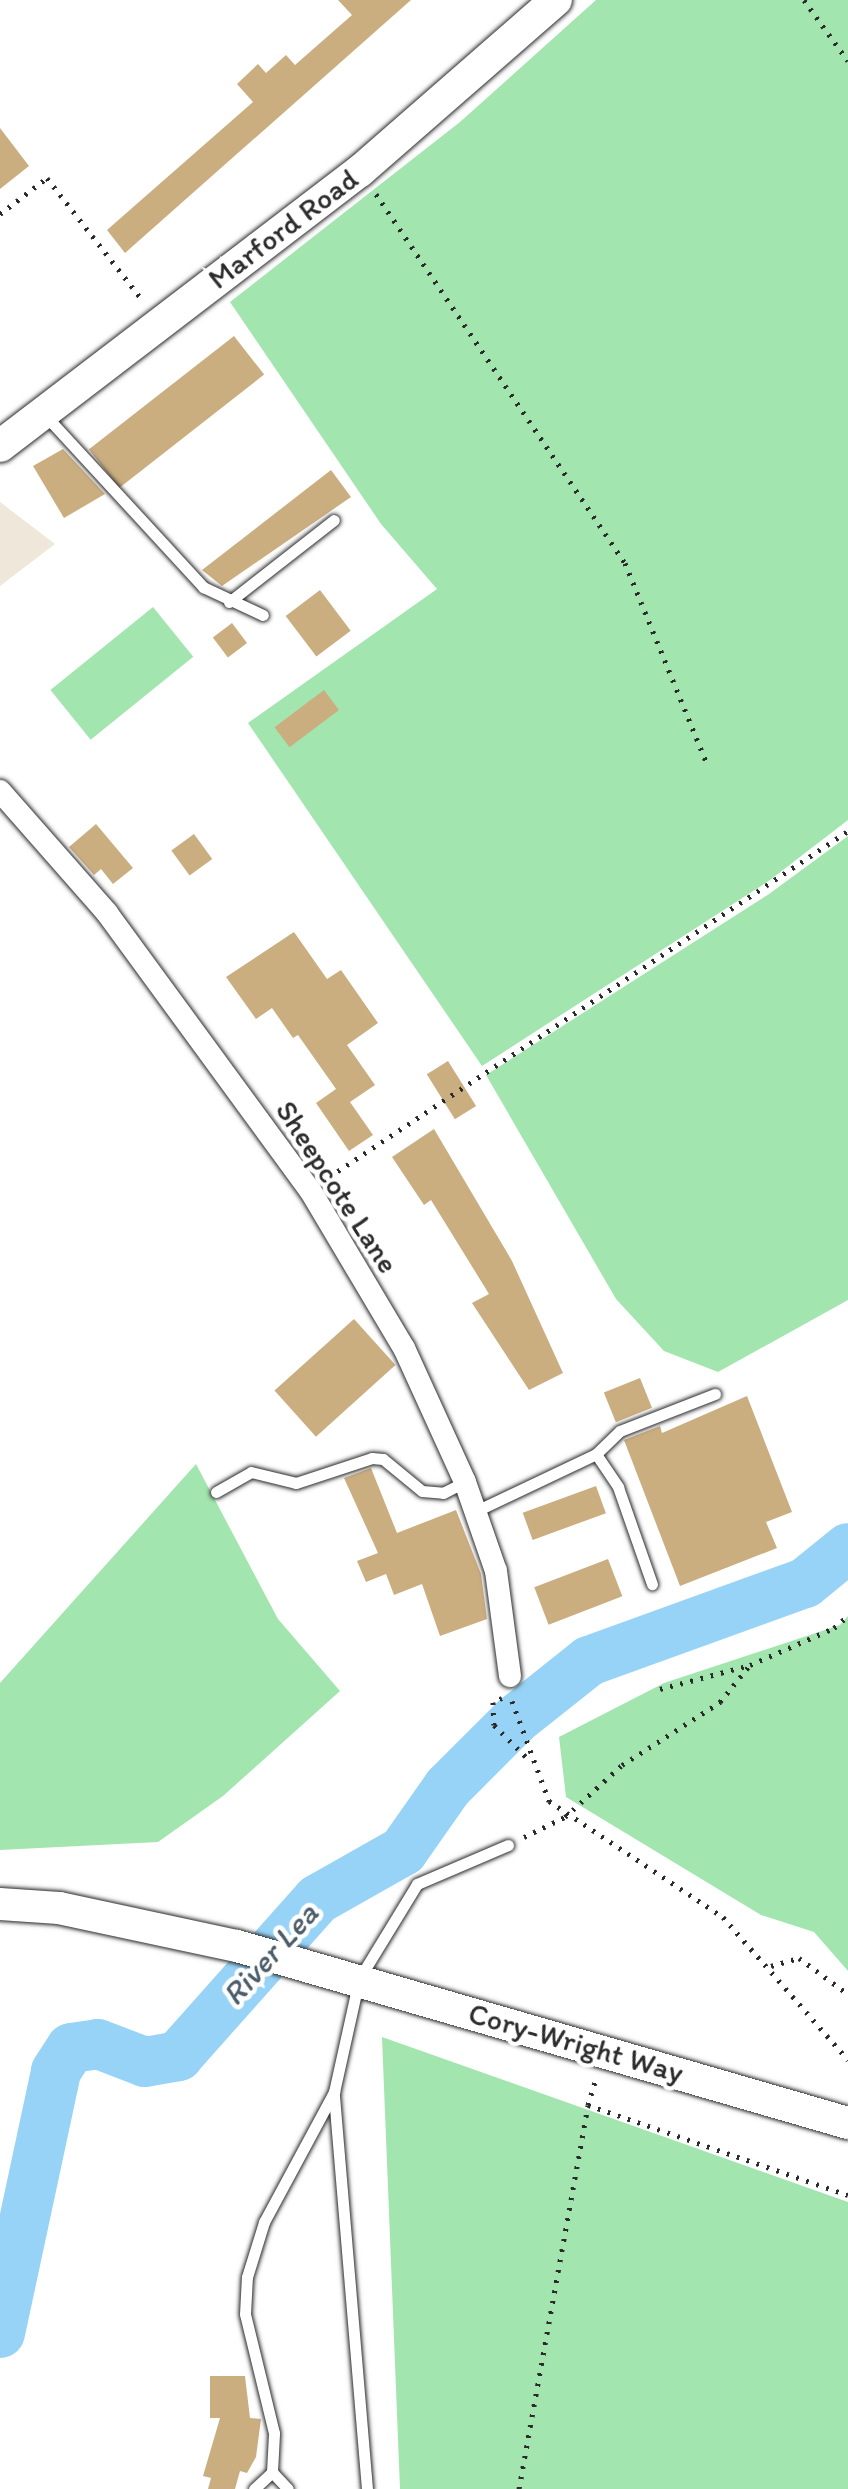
<!DOCTYPE html>
<html>
<head>
<meta charset="utf-8">
<style>
  body { margin:0 }
  #map { position:relative; width:848px; height:2489px; overflow:hidden; background:#fff; font-family:Itim,sans-serif }
  div>[style] { position:absolute }
  .built>* { inset:0; background:#efe7d9 }
  .green>* { inset:0; background:#a3e5af; transform-origin:0 0 }
  .river>* { height:50px; margin:-25px; padding:0 25px; transform-origin:25px; border-radius:25px; background:#96d3f7 }
  .building>* { inset:0; background:#cbae80; transform-origin:0 0 }
  .path>* { height:5px; margin-top:-2.5px; transform-origin:0; background:repeating-linear-gradient(90deg,#2b2b2b 0 2.5px,transparent 0 10.5px) }
  .roads { filter:drop-shadow(0 0 2px #2b2b2b) drop-shadow(0 0 2px #2b2b2b) }
  .lane>* { height:11px; margin:-5.5px; padding:0 5.5px; transform-origin:5.5px; border-radius:5.5px; background:#fff }
  .street>* { height:22px; margin:-11px; padding:0 11px; transform-origin:11px; border-radius:11px; background:#fff }
  .secondary>* { height:32px; margin:-16px; padding:0 16px; transform-origin:16px; border-radius:16px; background:#fff }
  span { translate:-50% -50%; white-space:nowrap; text-align:center; line-height:1.15; -webkit-text-stroke:9px #fff; paint-order:stroke }
  .street-label { font-size:30px; color:#2b2b2b }
  .water-label { font-size:32px; color:#4b5d68; font-style:italic }
</style>
</head>
<body>
<div id="map">
  <div class="built">
    <i style="clip-path:polygon(0 502px,55px 544px,0 586px)"></i>
  </div>
  <div class="green">
    <i style="clip-path:polygon(596px 0,848px 0,848px 820px,770px 880px,482px 1066px,248px 723px,437px 589px,381px 524px,230px 302px,460px 122px)"></i>
    <i style="left:153px;top:607px;width:64px;height:132px;rotate:51deg"></i>
    <i style="clip-path:polygon(848px 836px,848px 1300px,718px 1372px,664px 1351px,616px 1299px,486px 1075px,769px 894px)"></i>
    <i style="clip-path:polygon(196px 1464px,278px 1619px,340px 1691px,223px 1796px,158px 1842px,0 1850px,0 1683px)"></i>
    <i style="clip-path:polygon(848px 1616px,848px 1971px,814px 1932px,761px 1915px,566px 1797px,559px 1737px,664px 1683px,840px 1625px)"></i>
    <i style="clip-path:polygon(382px 2037px,848px 2202px,848px 2489px,400px 2489px)"></i>
  </div>
  <div class="river">
    <i style="left:0;top:2333px;width:268px;rotate:-77.9deg"></i>
    <i style="left:56px;top:2071px;width:27px;rotate:-57deg"></i>
    <i style="left:71px;top:2048px;width:27px;rotate:-8deg"></i>
    <i style="left:98px;top:2044px;width:50px;rotate:21deg"></i>
    <i style="left:145px;top:2062px;width:34px;rotate:-10deg"></i>
    <i style="left:178px;top:2056px;width:210px;rotate:-48.3deg"></i>
    <i style="left:318px;top:1899px;width:98px;rotate:-29.5deg"></i>
    <i style="left:403px;top:1851px;width:78px;rotate:-54.9deg"></i>
    <i style="left:448px;top:1787px;width:96px;rotate:-45deg"></i>
    <i style="left:516px;top:1719px;width:93px;rotate:-38.5deg"></i>
    <i style="left:589px;top:1661px;width:230px;rotate:-19.9deg"></i>
    <i style="left:805px;top:1583px;width:55px;rotate:-39.1deg"></i>
  </div>
  <div class="building">
    <i style="clip-path:polygon(338px 0,411px 0,125px 253px,107px 230px,253px 102px,237px 84px,258px 64px,266px 73px,286px 55px,295px 65px,352px 15px)"></i>
    <i style="clip-path:polygon(0 128px,29px 166px,0 189px)"></i>
    <i style="left:234px;top:336px;width:49px;height:184px;rotate:52deg"></i>
    <i style="clip-path:polygon(63px 449px,105px 494px,64px 518px,33px 466px)"></i>
    <i style="clip-path:polygon(331px 470px,351px 497px,222px 586px,202px 570px)"></i>
    <i style="left:320px;top:590px;width:51px;height:43px;rotate:53deg"></i>
    <i style="left:232px;top:623px;width:25px;height:24px;rotate:53deg"></i>
    <i style="left:324px;top:690px;width:25px;height:62px;rotate:53deg"></i>
    <i style="clip-path:polygon(96px 824px,133px 868px,113px 884px,101px 869px,94px 875px,69px 847px)"></i>
    <i style="left:194px;top:834px;width:31px;height:28px;rotate:54deg"></i>
    <i style="clip-path:polygon(294px 932px,327px 979px,341px 970px,378px 1023px,347px 1045px,375px 1085px,350px 1102px,373px 1135px,349px 1151px,316px 1103px,336px 1089px,298px 1035px,293px 1038px,272px 1008px,256px 1019px,226px 977px)"></i>
    <i style="left:448px;top:1061px;width:53px;height:25px;rotate:58deg"></i>
    <i style="clip-path:polygon(434px 1129px,512px 1261px,563px 1373px,529px 1390px,472px 1303px,489px 1294px,431px 1200px,424px 1205px,392px 1157px)"></i>
    <i style="left:354px;top:1319px;width:62px;height:107px;rotate:48deg"></i>
    <i style="left:640px;top:1378px;width:32px;height:39px;rotate:68deg"></i>
    <i style="clip-path:polygon(747px 1396px,792px 1512px,766px 1522px,777px 1548px,680px 1586px,624px 1440px,660px 1426px,662px 1433px)"></i>
    <i style="clip-path:polygon(371px 1468px,397px 1533px,456px 1510px,481px 1574px,487px 1619px,440px 1636px,422px 1584px,394px 1595px,386px 1574px,366px 1582px,357px 1561px,378px 1553px,344px 1478px)"></i>
    <i style="left:596px;top:1486px;width:29px;height:78px;rotate:70deg"></i>
    <i style="left:608px;top:1559px;width:40px;height:79px;rotate:69deg"></i>
    <i style="clip-path:polygon(210px 2376px,245px 2376px,250px 2418px,261px 2419px,256px 2457px,247px 2473px,240px 2471px,235px 2489px,208px 2489px,211px 2478px,203px 2476px,220px 2418px,210px 2418px)"></i>
  </div>
  <div class="path">
    <i style="left:804px;top:0;width:75px;rotate:54.2deg"></i>
    <i style="left:376px;top:194px;width:445px;rotate:56deg"></i>
    <i style="left:625px;top:563px;width:219px;rotate:67.8deg"></i>
    <i style="left:0;top:214px;width:59px;rotate:-37.5deg"></i>
    <i style="left:47px;top:178px;width:157px;rotate:52deg"></i>
    <i style="left:329px;top:1177px;width:624px;rotate:-33.69deg"></i>
    <i style="left:660px;top:1689px;width:93px;rotate:-14.9deg"></i>
    <i style="left:750px;top:1665px;width:92px;rotate:-23.8deg"></i>
    <i style="left:834px;top:1628px;width:18px;rotate:-41deg"></i>
    <i style="left:502px;top:1698px;width:10px;rotate:156deg"></i>
    <i style="left:493px;top:1702px;width:23px;rotate:88deg"></i>
    <i style="left:494px;top:1725px;width:45px;rotate:45deg"></i>
    <i style="left:512px;top:1701px;width:107px;rotate:69.7deg"></i>
    <i style="left:549px;top:1801px;width:209px;rotate:33.7deg"></i>
    <i style="left:723px;top:1917px;width:190px;rotate:48.8deg"></i>
    <i style="left:524px;top:1837px;width:46px;rotate:-26deg"></i>
    <i style="left:565px;top:1817px;width:77px;rotate:-42.4deg"></i>
    <i style="left:622px;top:1765px;width:117px;rotate:-32.7deg"></i>
    <i style="left:720px;top:1702px;width:48px;rotate:-51deg"></i>
    <i style="left:771px;top:1966px;width:29px;rotate:-16deg"></i>
    <i style="left:799px;top:1958px;width:61px;rotate:36.3deg"></i>
    <i style="left:588px;top:2105px;width:27px;rotate:-73deg"></i>
    <i style="left:519px;top:2489px;width:390px;rotate:-79.8deg"></i>
    <i style="left:588px;top:2105px;width:275px;rotate:19.1deg"></i>
  </div>
  <div class="roads">
    <div class="lane">
      <i style="left:45px;top:415px;width:234px;rotate:47.4deg"></i>
      <i style="left:203px;top:587px;width:66px;rotate:25deg"></i>
      <i style="left:229px;top:602px;width:133px;rotate:-38deg"></i>
      <i style="left:596px;top:1454px;width:40px;rotate:56deg"></i>
      <i style="left:618px;top:1487px;width:103px;rotate:70.7deg"></i>
      <i style="left:216px;top:1492px;width:40px;rotate:-29.7deg"></i>
      <i style="left:251px;top:1472px;width:46px;rotate:13.7deg"></i>
      <i style="left:296px;top:1483px;width:80px;rotate:-18.2deg"></i>
      <i style="left:372px;top:1458px;width:11px;rotate:5deg"></i>
      <i style="left:383px;top:1459px;width:50px;rotate:39.4deg"></i>
      <i style="left:422px;top:1491px;width:21px;rotate:5deg"></i>
      <i style="left:443px;top:1493px;width:25px;rotate:-27deg"></i>
      <i style="left:476px;top:1511px;width:133px;rotate:-25.4deg"></i>
      <i style="left:596px;top:1454px;width:33px;rotate:-44deg"></i>
      <i style="left:620px;top:1431px;width:102px;rotate:-21.3deg"></i>
      <i style="left:272px;top:2472px;width:39px;rotate:-87deg"></i>
      <i style="left:274px;top:2433px;width:122px;rotate:-103.7deg"></i>
      <i style="left:245px;top:2314px;width:37px;rotate:-87deg"></i>
      <i style="left:247px;top:2277px;width:58px;rotate:-72.8deg"></i>
      <i style="left:264px;top:2222px;width:148px;rotate:-61.7deg"></i>
      <i style="left:272px;top:2472px;width:23px;rotate:47deg"></i>
      <i style="left:254px;top:2489px;width:25px;rotate:-43deg"></i>
      <i style="left:367px;top:2489px;width:398px;rotate:-94.8deg"></i>
      <i style="left:334px;top:2092px;width:116px;rotate:-77.5deg"></i>
      <i style="left:359px;top:1979px;width:111px;rotate:-58.6deg"></i>
      <i style="left:417px;top:1884px;width:99px;rotate:-23.2deg"></i>
    </div>
    <div class="street">
      <i style="left:0;top:791px;width:162px;rotate:48.7deg"></i>
      <i style="left:107px;top:913px;width:343px;rotate:53.8deg"></i>
      <i style="left:310px;top:1190px;width:184px;rotate:59.3deg"></i>
      <i style="left:404px;top:1348px;width:147px;rotate:65.5deg"></i>
      <i style="left:465px;top:1482px;width:94px;rotate:70.8deg"></i>
      <i style="left:496px;top:1571px;width:106px;rotate:82.4deg"></i>
    </div>
    <div class="secondary">
      <i style="left:0;top:446px;width:453px;rotate:-37.4deg"></i>
      <i style="left:360px;top:171px;width:260px;rotate:-41.1deg"></i>
      <i style="left:0;top:1904px;width:59px;rotate:3.9deg"></i>
      <i style="left:59px;top:1908px;width:182px;rotate:12.1deg"></i>
      <i style="left:237px;top:1946px;width:636px;rotate:16.16deg"></i>
    </div>
  </div>
  <div class="street-label">
    <span style="left:283px;top:229px;rotate:-37deg">Marford Road</span>
    <span style="left:337px;top:1187px;rotate:57deg">Sheepcote Lane</span>
    <span style="left:576px;top:2043px;rotate:16deg">Cory-Wright Way</span>
  </div>
  <div class="water-label">
    <span style="left:270px;top:1954px;rotate:-48deg">River Lea</span>
  </div>
</div>
</body>
</html>
